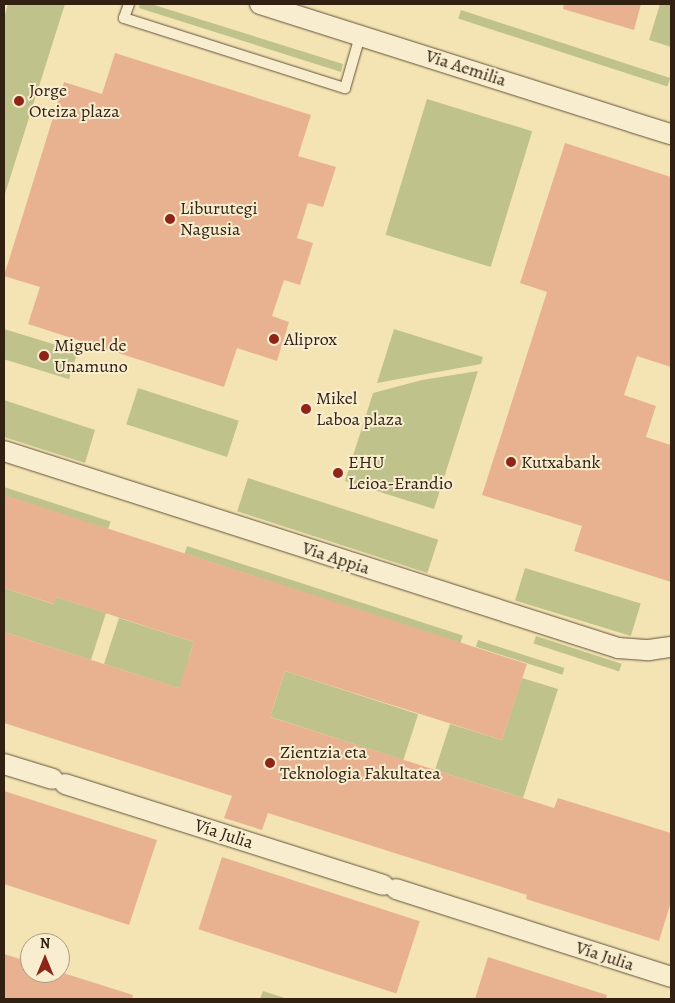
<!DOCTYPE html>
<html>
<head>
<meta charset="utf-8">
<style>
  body { margin:0 }
  #map { position:relative; width:675px; height:1003px; overflow:hidden; background:#f4e4b4; font-family:Alegreya,serif }
  div>[style] { position:absolute }
  .green>* { inset:0; background:#bfc38b; transform-origin:0 0 }
  .building>* { inset:0; background:#e8b291; transform-origin:0 0 }
  .roads { filter:drop-shadow(0 0 1px #62523b) drop-shadow(0 0 1px #62523b) }
  .service>* { height:10px; margin:-5px; padding:0 5px; transform-origin:5px; border-radius:5px; background:#f8edce }
  .minor>* { height:20px; margin:-10px; padding:0 10px; transform-origin:10px; border-radius:10px; background:#f8edce }
  .dots>* { width:14px; height:14px; translate:-50% -50%; box-sizing:border-box; border:2px solid #f8edce; border-radius:50% }
  span { translate:-50% -50%; white-space:nowrap; text-align:center; line-height:1.15; -webkit-text-stroke:4px #f8edce; paint-order:stroke }
  .street-label { font-size:18px; color:#322113 }
  .poi-label { font-size:18px; color:#322113 }
  .left { translate:0 -50%; text-align:left }
  .frame { position:absolute; inset:0; border:5px solid #322113; pointer-events:none }
  .north { position:absolute; left:20px; top:933px; width:50px; height:50px; box-sizing:border-box; background:#f8edce; border:1px solid #a99b83; border-radius:50%; rotate:0deg; font-size:14px; font-weight:700; line-height:20px; text-align:center; color:#322113 }
  .north::after { content:''; display:block; margin:auto; width:18px; height:22px; background:#8f2418; clip-path:polygon(50% 0,100% 100%,50% 72%,0 100%) }
</style>
</head>
<body>
<div id="map">
  <div class="green">
    <i style="clip-path:polygon(8px 4px,65px 4px,4px 197px,4px 18px)"></i>
    <i style="clip-path:polygon(140px 4px,151px 4px,343px 64px,341px 72px,139px 8px)"></i>
    <i style="clip-path:polygon(660px 4px,671px 4px,671px 47px,649px 40px)"></i>
    <i style="left:461px;top:10px;width:220px;height:9px;rotate:18deg"></i>
    <i style="left:427px;top:99px;width:110px;height:142px;rotate:17deg"></i>
    <i style="left:4px;top:329px;width:77px;height:29px;rotate:17deg"></i>
    <i style="clip-path:polygon(394px 329px,483px 357px,481px 364px,377px 383px)"></i>
    <i style="clip-path:polygon(478px 371px,434px 509px,345px 481px,373px 393px,422px 380px)"></i>
    <i style="left:138px;top:388px;width:106px;height:38px;rotate:18deg"></i>
    <i style="clip-path:polygon(4px 400px,95px 430px,85px 463px,4px 437px)"></i>
    <i style="left:248px;top:478px;width:200px;height:35px;rotate:18deg"></i>
    <i style="left:4px;top:487px;width:112px;height:8px;rotate:18deg"></i>
    <i style="left:187px;top:546px;width:290px;height:8px;rotate:18deg"></i>
    <i style="left:525px;top:568px;width:121px;height:34px;rotate:17deg"></i>
    <i style="clip-path:polygon(4px 588px,53px 604px,56px 597px,106px 613px,91px 660px,4px 632px)"></i>
    <i style="clip-path:polygon(119px 618px,194px 642px,189px 657px,256px 713px,104px 664px)"></i>
    <i style="left:536px;top:636px;width:90px;height:8px;rotate:18deg"></i>
    <i style="left:478px;top:640px;width:91px;height:7px;rotate:18deg"></i>
    <i style="left:285px;top:671px;width:140px;height:48px;rotate:18deg"></i>
    <i style="clip-path:polygon(522px 678px,558px 689px,523px 798px,435px 770px,450px 724px,502px 740px)"></i>
    <i style="clip-path:polygon(263px 991px,288px 999px,260px 999px)"></i>
  </div>
  <div class="building">
    <i style="clip-path:polygon(564px 4px,641px 4px,634px 30px,563px 9px)"></i>
    <i style="clip-path:polygon(115px 53px,311px 115px,298px 156px,336px 167px,323px 207px,308px 203px,297px 238px,313px 243px,300px 285px,284px 280px,272px 316px,289px 322px,277px 361px,237px 348px,224px 387px,28px 324px,40px 287px,4px 276px,64px 82px,102px 94px)"></i>
    <i style="clip-path:polygon(565px 143px,671px 177px,671px 367px,637px 356px,624px 395px,656px 406px,646px 437px,671px 445px,671px 582px,574px 551px,582px 526px,482px 495px,547px 292px,520px 283px)"></i>
    <i style="clip-path:polygon(4px 495px,527px 664px,502px 740px,285px 671px,270px 717px,554px 808px,558px 798px,671px 833px,671px 902px,659px 941px,526px 899px,527px 895px,268px 813px,262px 830px,224px 818px,232px 796px,4px 723px,4px 632px,179px 688px,194px 642px,56px 597px,54px 604px,4px 588px)"></i>
    <i style="clip-path:polygon(4px 791px,157px 840px,129px 925px,4px 884px)"></i>
    <i style="left:222px;top:857px;width:208px;height:76px;rotate:18deg"></i>
    <i style="clip-path:polygon(4px 954px,30px 962px,30px 973px,60px 972px,133px 995px,132px 999px,4px 999px)"></i>
    <i style="clip-path:polygon(488px 957px,607px 995px,606px 999px,475px 999px)"></i>
  </div>
  <div class="roads">
    <div class="service">
      <i style="left:129px;top:4px;width:15px;rotate:110deg"></i>
      <i style="left:124px;top:18px;width:232px;rotate:17.6deg"></i>
      <i style="left:345px;top:88px;width:54px;rotate:-73.9deg"></i>
    </div>
    <div class="minor">
      <i style="left:260px;top:4px;width:431px;rotate:17.6deg"></i>
      <i style="left:4px;top:451px;width:645px;rotate:17.79deg"></i>
      <i style="left:618px;top:648px;width:31px;rotate:4deg"></i>
      <i style="left:649px;top:650px;width:22px;rotate:-8deg"></i>
      <i style="left:4px;top:764px;width:51px;rotate:17deg"></i>
      <i style="left:65px;top:784px;width:334px;rotate:17.6deg"></i>
      <i style="left:396px;top:889px;width:289px;rotate:17.7deg"></i>
    </div>
  </div>
  <div class="dots">
    <i style="left:19px;top:101px;background:#8f2418"></i>
    <i style="left:170px;top:219px;background:#8f2418"></i>
    <i style="left:274px;top:339px;background:#8f2418"></i>
    <i style="left:44px;top:356px;background:#8f2418"></i>
    <i style="left:306px;top:409px;background:#8f2418"></i>
    <i style="left:511px;top:462px;background:#8f2418"></i>
    <i style="left:338px;top:473px;background:#8f2418"></i>
    <i style="left:270px;top:763px;background:#8f2418"></i>
  </div>
  <div class="street-label">
    <span style="left:466px;top:68px;rotate:18deg">Via Aemilia</span>
    <span style="left:336px;top:558px;rotate:18deg">Via Appia</span>
    <span style="left:224px;top:834px;rotate:18deg">Vía Julia</span>
    <span style="left:605px;top:956px;rotate:18deg">Vía Julia</span>
  </div>
  <div class="poi-label">
    <span class="left" style="left:29px;top:101px">Jorge<br>Oteiza plaza</span>
    <span class="left" style="left:180px;top:219px">Liburutegi<br>Nagusia</span>
    <span class="left" style="left:284px;top:339px">Aliprox</span>
    <span class="left" style="left:54px;top:356px">Miguel de<br>Unamuno</span>
    <span class="left" style="left:316px;top:409px">Mikel<br>Laboa plaza</span>
    <span class="left" style="left:521px;top:462px">Kutxabank</span>
    <span class="left" style="left:348px;top:473px">EHU<br>Leioa-Erandio</span>
    <span class="left" style="left:280px;top:763px">Zientzia eta<br>Teknologia Fakultatea</span>
  </div>
  <div class="frame"></div>
  <div class="north">N</div>
</div>
</body>
</html>
